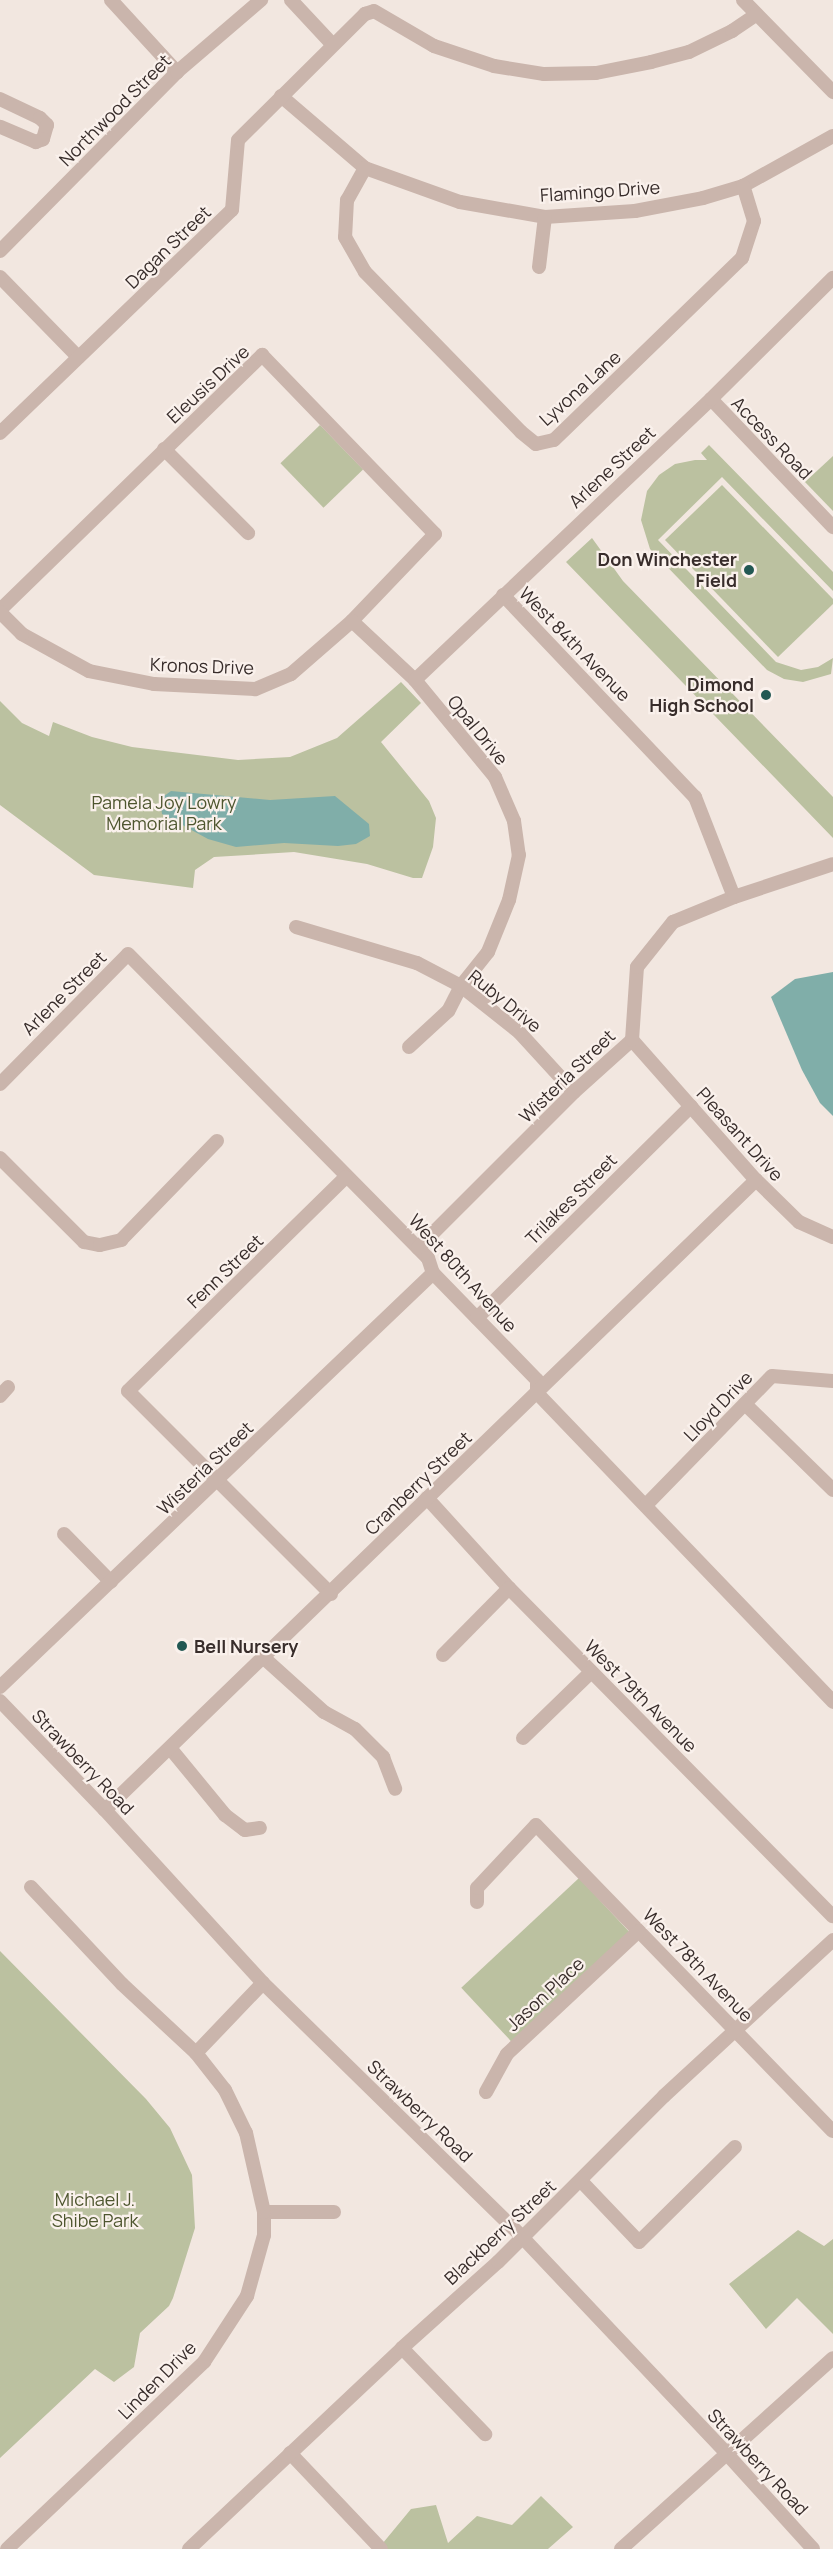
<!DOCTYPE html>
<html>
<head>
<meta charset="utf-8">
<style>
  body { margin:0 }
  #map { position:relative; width:833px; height:2549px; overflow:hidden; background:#f2e7e0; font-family:Manrope,sans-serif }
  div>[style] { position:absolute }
  .green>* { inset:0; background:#bbc1a0; transform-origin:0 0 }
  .water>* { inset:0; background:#80aea9 }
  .minor>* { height:14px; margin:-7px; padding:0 7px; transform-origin:7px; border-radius:7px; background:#cab5ac }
  .dots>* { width:16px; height:16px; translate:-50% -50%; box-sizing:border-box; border:3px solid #faf1ec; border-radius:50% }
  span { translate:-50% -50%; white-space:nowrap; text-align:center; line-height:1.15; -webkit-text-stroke:4.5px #faf1ec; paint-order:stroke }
  .street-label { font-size:18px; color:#382d2b }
  .poi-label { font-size:18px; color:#382d2b; font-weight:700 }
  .right { translate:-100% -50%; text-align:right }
  .left { translate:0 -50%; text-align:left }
  .park-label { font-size:18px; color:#4e562f }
</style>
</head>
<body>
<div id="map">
  <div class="green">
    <i style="left:320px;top:425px;width:62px;height:55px;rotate:46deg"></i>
    <i style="clip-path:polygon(709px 445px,833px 572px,833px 591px,722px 477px,658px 540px,776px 662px,801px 670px,818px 667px,833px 658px,831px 674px,803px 682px,784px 679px,767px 670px,650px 549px,641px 520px,647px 491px,659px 475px,675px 464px,695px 460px,707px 460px,701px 453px)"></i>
    <i style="clip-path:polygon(833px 456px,833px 511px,805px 482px)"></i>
    <i style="clip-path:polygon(722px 485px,833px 599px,833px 604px,778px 657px,665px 540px)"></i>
    <i style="clip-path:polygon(592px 538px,623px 581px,833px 797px,833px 838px,566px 562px)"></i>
    <i style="clip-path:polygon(401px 682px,421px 703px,381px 742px,429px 801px,436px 818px,433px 847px,422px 878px,413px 878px,367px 864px,294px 852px,214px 857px,195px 870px,193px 888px,94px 875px,0 805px,0 701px,22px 723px,49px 736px,53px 722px,92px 737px,132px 747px,238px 760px,290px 757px,337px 738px)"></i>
    <i style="left:579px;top:1878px;width:76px;height:161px;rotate:47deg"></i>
    <i style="clip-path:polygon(0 1951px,146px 2099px,170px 2128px,192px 2175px,195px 2228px,173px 2298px,169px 2306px,140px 2333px,134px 2367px,114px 2382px,95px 2369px,0 2458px)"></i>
    <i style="clip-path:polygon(798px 2230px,824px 2246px,833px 2239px,833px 2334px,797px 2298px,766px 2329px,729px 2284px)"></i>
    <i style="clip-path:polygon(541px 2496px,573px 2527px,548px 2549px,378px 2549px,411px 2509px,436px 2505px,448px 2543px,477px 2516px,512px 2525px)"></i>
  </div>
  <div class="water">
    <i style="clip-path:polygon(171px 791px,270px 800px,335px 796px,369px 824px,370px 836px,356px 844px,338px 846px,284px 843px,236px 847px,208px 839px,162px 814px,160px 799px)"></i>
    <i style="clip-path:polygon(833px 972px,833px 1116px,820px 1103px,802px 1070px,771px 997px,795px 979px)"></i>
  </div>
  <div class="minor">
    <i style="left:111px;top:0;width:98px;rotate:47.5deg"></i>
    <i style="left:291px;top:0;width:60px;rotate:47deg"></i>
    <i style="left:743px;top:0;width:129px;rotate:45.6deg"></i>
    <i style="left:281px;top:96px;width:111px;rotate:40.6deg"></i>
    <i style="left:365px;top:168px;width:101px;rotate:19.7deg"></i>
    <i style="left:460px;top:202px;width:86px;rotate:10deg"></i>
    <i style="left:545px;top:217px;width:90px;rotate:-3.8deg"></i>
    <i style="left:635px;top:211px;width:69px;rotate:-10.8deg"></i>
    <i style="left:703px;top:198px;width:42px;rotate:-16.7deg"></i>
    <i style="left:743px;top:186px;width:103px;rotate:-29.1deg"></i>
    <i style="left:0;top:99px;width:44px;rotate:25.4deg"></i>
    <i style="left:40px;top:118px;width:10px;rotate:45deg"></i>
    <i style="left:47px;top:125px;width:15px;rotate:106deg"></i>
    <i style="left:43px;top:139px;width:8px;rotate:157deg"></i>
    <i style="left:36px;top:142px;width:39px;rotate:-157deg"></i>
    <i style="left:365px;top:168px;width:37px;rotate:119deg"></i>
    <i style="left:347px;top:200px;width:37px;rotate:93deg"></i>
    <i style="left:345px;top:237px;width:40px;rotate:60.3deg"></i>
    <i style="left:365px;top:272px;width:223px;rotate:45.7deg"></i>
    <i style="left:521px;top:432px;width:19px;rotate:39deg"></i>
    <i style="left:536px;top:444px;width:18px;rotate:-13deg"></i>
    <i style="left:554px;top:440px;width:262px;rotate:-44.1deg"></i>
    <i style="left:742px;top:258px;width:39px;rotate:-72deg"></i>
    <i style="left:754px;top:221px;width:37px;rotate:-107deg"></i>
    <i style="left:0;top:251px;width:252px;rotate:-45.3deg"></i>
    <i style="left:177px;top:72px;width:111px;rotate:-40.6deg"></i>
    <i style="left:539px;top:267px;width:50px;rotate:-83.2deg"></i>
    <i style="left:0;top:277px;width:112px;rotate:45.7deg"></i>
    <i style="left:711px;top:399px;width:177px;rotate:46.4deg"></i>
    <i style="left:0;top:433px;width:322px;rotate:-43.9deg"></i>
    <i style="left:232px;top:210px;width:70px;rotate:-85.1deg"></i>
    <i style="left:238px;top:140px;width:179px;rotate:-44.8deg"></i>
    <i style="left:365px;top:14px;width:9px;rotate:-18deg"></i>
    <i style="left:374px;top:11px;width:69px;rotate:30.3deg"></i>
    <i style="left:434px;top:46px;width:63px;rotate:18.4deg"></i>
    <i style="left:494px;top:66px;width:51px;rotate:9.1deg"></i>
    <i style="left:544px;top:74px;width:52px;rotate:-1.1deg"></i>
    <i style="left:596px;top:73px;width:56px;rotate:-11.3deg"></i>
    <i style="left:651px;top:62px;width:39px;rotate:-15deg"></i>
    <i style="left:689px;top:52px;width:48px;rotate:-26deg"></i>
    <i style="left:732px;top:31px;width:29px;rotate:-34deg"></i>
    <i style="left:164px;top:449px;width:119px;rotate:45deg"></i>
    <i style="left:503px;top:595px;width:279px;rotate:46.5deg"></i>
    <i style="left:695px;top:797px;width:107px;rotate:68.7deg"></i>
    <i style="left:0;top:610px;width:366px;rotate:-44.2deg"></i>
    <i style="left:262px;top:355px;width:249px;rotate:46deg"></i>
    <i style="left:435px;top:534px;width:120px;rotate:133.7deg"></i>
    <i style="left:352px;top:621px;width:81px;rotate:139deg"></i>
    <i style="left:291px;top:674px;width:39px;rotate:157deg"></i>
    <i style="left:255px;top:689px;width:101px;rotate:-177.2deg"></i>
    <i style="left:154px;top:684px;width:66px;rotate:-168.7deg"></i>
    <i style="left:89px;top:671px;width:77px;rotate:-151.1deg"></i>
    <i style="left:22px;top:634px;width:31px;rotate:-135deg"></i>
    <i style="left:352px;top:621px;width:86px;rotate:43.1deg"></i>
    <i style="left:415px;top:680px;width:126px;rotate:50.5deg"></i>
    <i style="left:495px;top:777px;width:48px;rotate:66.6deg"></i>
    <i style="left:514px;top:821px;width:34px;rotate:82deg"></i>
    <i style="left:519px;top:855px;width:46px;rotate:102.5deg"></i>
    <i style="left:509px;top:900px;width:56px;rotate:112deg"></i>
    <i style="left:488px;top:952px;width:43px;rotate:128.5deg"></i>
    <i style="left:461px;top:986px;width:28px;rotate:117deg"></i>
    <i style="left:448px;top:1011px;width:53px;rotate:137.3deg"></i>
    <i style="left:415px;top:680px;width:408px;rotate:-43.5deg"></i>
    <i style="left:711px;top:399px;width:172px;rotate:-44.8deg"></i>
    <i style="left:296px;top:927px;width:126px;rotate:16.6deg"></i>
    <i style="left:417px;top:963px;width:50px;rotate:27.6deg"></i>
    <i style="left:461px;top:986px;width:74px;rotate:38.4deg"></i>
    <i style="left:519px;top:1032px;width:81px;rotate:47.5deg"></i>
    <i style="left:632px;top:1040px;width:187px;rotate:48.5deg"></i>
    <i style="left:756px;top:1180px;width:60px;rotate:44.3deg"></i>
    <i style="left:799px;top:1222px;width:37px;rotate:24deg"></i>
    <i style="left:0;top:1084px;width:182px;rotate:-45.4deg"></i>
    <i style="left:128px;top:954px;width:427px;rotate:45.4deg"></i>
    <i style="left:428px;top:1258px;width:16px;rotate:72deg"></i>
    <i style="left:433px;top:1273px;width:149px;rotate:45.8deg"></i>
    <i style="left:537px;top:1380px;width:13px;rotate:90deg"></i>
    <i style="left:537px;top:1393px;width:428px;rotate:46.2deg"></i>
    <i style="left:0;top:1158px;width:119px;rotate:45deg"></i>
    <i style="left:84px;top:1242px;width:16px;rotate:11deg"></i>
    <i style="left:100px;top:1245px;width:22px;rotate:-13deg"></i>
    <i style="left:121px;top:1240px;width:138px;rotate:-45.9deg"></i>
    <i style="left:418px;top:1248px;width:221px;rotate:-45deg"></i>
    <i style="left:574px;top:1092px;width:78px;rotate:-41.9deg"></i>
    <i style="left:632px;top:1040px;width:73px;rotate:-86.1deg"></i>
    <i style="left:637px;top:967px;width:58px;rotate:-51.3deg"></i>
    <i style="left:673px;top:922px;width:66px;rotate:-22.3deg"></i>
    <i style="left:734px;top:897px;width:104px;rotate:-18.4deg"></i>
    <i style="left:477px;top:1318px;width:301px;rotate:-44.7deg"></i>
    <i style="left:0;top:1396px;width:12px;rotate:-48deg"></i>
    <i style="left:745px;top:1404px;width:123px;rotate:44.3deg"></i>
    <i style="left:427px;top:1498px;width:122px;rotate:47.7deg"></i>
    <i style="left:509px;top:1588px;width:461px;rotate:45.4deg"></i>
    <i style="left:646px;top:1505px;width:180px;rotate:-45.7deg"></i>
    <i style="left:772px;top:1376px;width:61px;rotate:4.7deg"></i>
    <i style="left:64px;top:1534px;width:67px;rotate:45.6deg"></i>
    <i style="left:331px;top:1594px;width:287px;rotate:-135deg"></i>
    <i style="left:128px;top:1391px;width:305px;rotate:-44.5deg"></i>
    <i style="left:443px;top:1655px;width:94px;rotate:-45.4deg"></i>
    <i style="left:264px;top:1658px;width:81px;rotate:42deg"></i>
    <i style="left:324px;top:1712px;width:35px;rotate:29deg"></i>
    <i style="left:355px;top:1729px;width:40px;rotate:45deg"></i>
    <i style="left:383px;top:1757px;width:34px;rotate:69deg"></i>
    <i style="left:0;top:1687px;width:599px;rotate:-43.71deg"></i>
    <i style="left:0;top:1701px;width:151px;rotate:46.1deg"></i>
    <i style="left:105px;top:1810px;width:234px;rotate:47.6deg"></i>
    <i style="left:263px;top:1983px;width:364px;rotate:44.4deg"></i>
    <i style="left:523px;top:2238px;width:297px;rotate:46.6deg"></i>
    <i style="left:727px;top:2454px;width:128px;rotate:47.8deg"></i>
    <i style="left:523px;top:1738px;width:95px;rotate:-44.1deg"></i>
    <i style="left:170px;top:1748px;width:87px;rotate:50.6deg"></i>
    <i style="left:225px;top:1815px;width:25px;rotate:37deg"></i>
    <i style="left:245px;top:1830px;width:15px;rotate:-8deg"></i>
    <i style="left:105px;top:1810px;width:906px;rotate:-44.06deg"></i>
    <i style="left:477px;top:1902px;width:14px;rotate:-90deg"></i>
    <i style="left:477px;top:1888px;width:86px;rotate:-46.9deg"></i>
    <i style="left:536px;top:1825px;width:426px;rotate:45.9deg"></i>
    <i style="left:196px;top:2053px;width:97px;rotate:-46.3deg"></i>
    <i style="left:486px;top:2092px;width:43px;rotate:-61.1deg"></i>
    <i style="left:507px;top:2054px;width:180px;rotate:-43deg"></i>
    <i style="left:581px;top:2181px;width:84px;rotate:46.4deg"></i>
    <i style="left:639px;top:2242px;width:135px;rotate:-44.7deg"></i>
    <i style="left:264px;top:2212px;width:70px"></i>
    <i style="left:402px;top:2348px;width:120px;rotate:46deg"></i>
    <i style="left:290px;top:2453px;width:132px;rotate:46.5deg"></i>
    <i style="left:7px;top:2549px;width:272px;rotate:-43.5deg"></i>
    <i style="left:204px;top:2362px;width:79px;rotate:-56.9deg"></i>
    <i style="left:247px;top:2296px;width:63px;rotate:-74.4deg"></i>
    <i style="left:264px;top:2235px;width:23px;rotate:-90deg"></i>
    <i style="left:264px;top:2212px;width:81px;rotate:-102.8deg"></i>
    <i style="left:246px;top:2133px;width:48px;rotate:-116deg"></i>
    <i style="left:225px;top:2090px;width:47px;rotate:-128.1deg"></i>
    <i style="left:196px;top:2053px;width:101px;rotate:-137deg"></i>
    <i style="left:122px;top:1984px;width:133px;rotate:-133.2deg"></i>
    <i style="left:189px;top:2549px;width:293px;rotate:-43.3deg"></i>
    <i style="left:402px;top:2348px;width:129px;rotate:-41.9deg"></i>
    <i style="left:498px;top:2262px;width:235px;rotate:-45deg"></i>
    <i style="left:664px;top:2096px;width:230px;rotate:-42.7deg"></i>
    <i style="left:621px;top:2549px;width:285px;rotate:-42deg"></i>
  </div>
  <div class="dots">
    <i style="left:749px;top:570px;background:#225853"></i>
    <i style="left:766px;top:695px;background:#225853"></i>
    <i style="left:182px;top:1646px;background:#225853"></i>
  </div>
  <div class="street-label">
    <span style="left:115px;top:110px;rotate:-45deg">Northwood Street</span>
    <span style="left:600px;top:191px;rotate:-4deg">Flamingo Drive</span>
    <span style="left:168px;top:247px;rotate:-44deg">Dagan Street</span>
    <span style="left:208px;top:384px;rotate:-43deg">Eleusis Drive</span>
    <span style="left:580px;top:388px;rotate:-42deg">Lyvona Lane</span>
    <span style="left:772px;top:438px;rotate:46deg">Access Road</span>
    <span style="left:612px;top:467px;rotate:-43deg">Arlene Street</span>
    <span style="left:575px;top:644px;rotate:46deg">West 84th Avenue</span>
    <span style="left:202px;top:666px;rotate:2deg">Kronos Drive</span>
    <span style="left:478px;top:730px;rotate:51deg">Opal Drive</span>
    <span style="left:64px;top:993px;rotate:-45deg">Arlene Street</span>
    <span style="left:505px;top:1001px;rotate:39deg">Ruby Drive</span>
    <span style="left:567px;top:1076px;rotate:-44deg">Wisteria Street</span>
    <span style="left:740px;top:1134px;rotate:48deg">Pleasant Drive</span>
    <span style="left:571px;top:1199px;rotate:-45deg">Trilakes Street</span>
    <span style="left:225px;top:1271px;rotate:-44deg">Fenn Street</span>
    <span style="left:463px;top:1273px;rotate:48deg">West 80th Avenue</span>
    <span style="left:718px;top:1406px;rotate:-46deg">Lloyd Drive</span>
    <span style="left:205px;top:1468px;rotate:-44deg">Wisteria Street</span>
    <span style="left:418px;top:1483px;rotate:-44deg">Cranberry Street</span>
    <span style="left:641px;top:1696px;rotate:45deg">West 79th Avenue</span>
    <span style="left:83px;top:1762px;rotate:46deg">Strawberry Road</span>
    <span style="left:698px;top:1965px;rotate:46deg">West 78th Avenue</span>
    <span style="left:545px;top:1994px;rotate:-43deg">Jason Place</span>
    <span style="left:420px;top:2111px;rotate:44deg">Strawberry Road</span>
    <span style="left:500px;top:2232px;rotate:-43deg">Blackberry Street</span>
    <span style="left:157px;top:2380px;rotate:-45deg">Linden Drive</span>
    <span style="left:758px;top:2462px;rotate:47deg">Strawberry Road</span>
  </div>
  <div class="poi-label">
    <span class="right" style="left:737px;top:570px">Don Winchester<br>Field</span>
    <span class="right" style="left:754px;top:695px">Dimond<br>High School</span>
    <span class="left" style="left:194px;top:1646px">Bell Nursery</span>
  </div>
  <div class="park-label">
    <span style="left:164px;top:813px">Pamela Joy Lowry<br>Memorial Park</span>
    <span style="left:95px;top:2210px">Michael J.<br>Shibe Park</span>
  </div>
</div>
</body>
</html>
